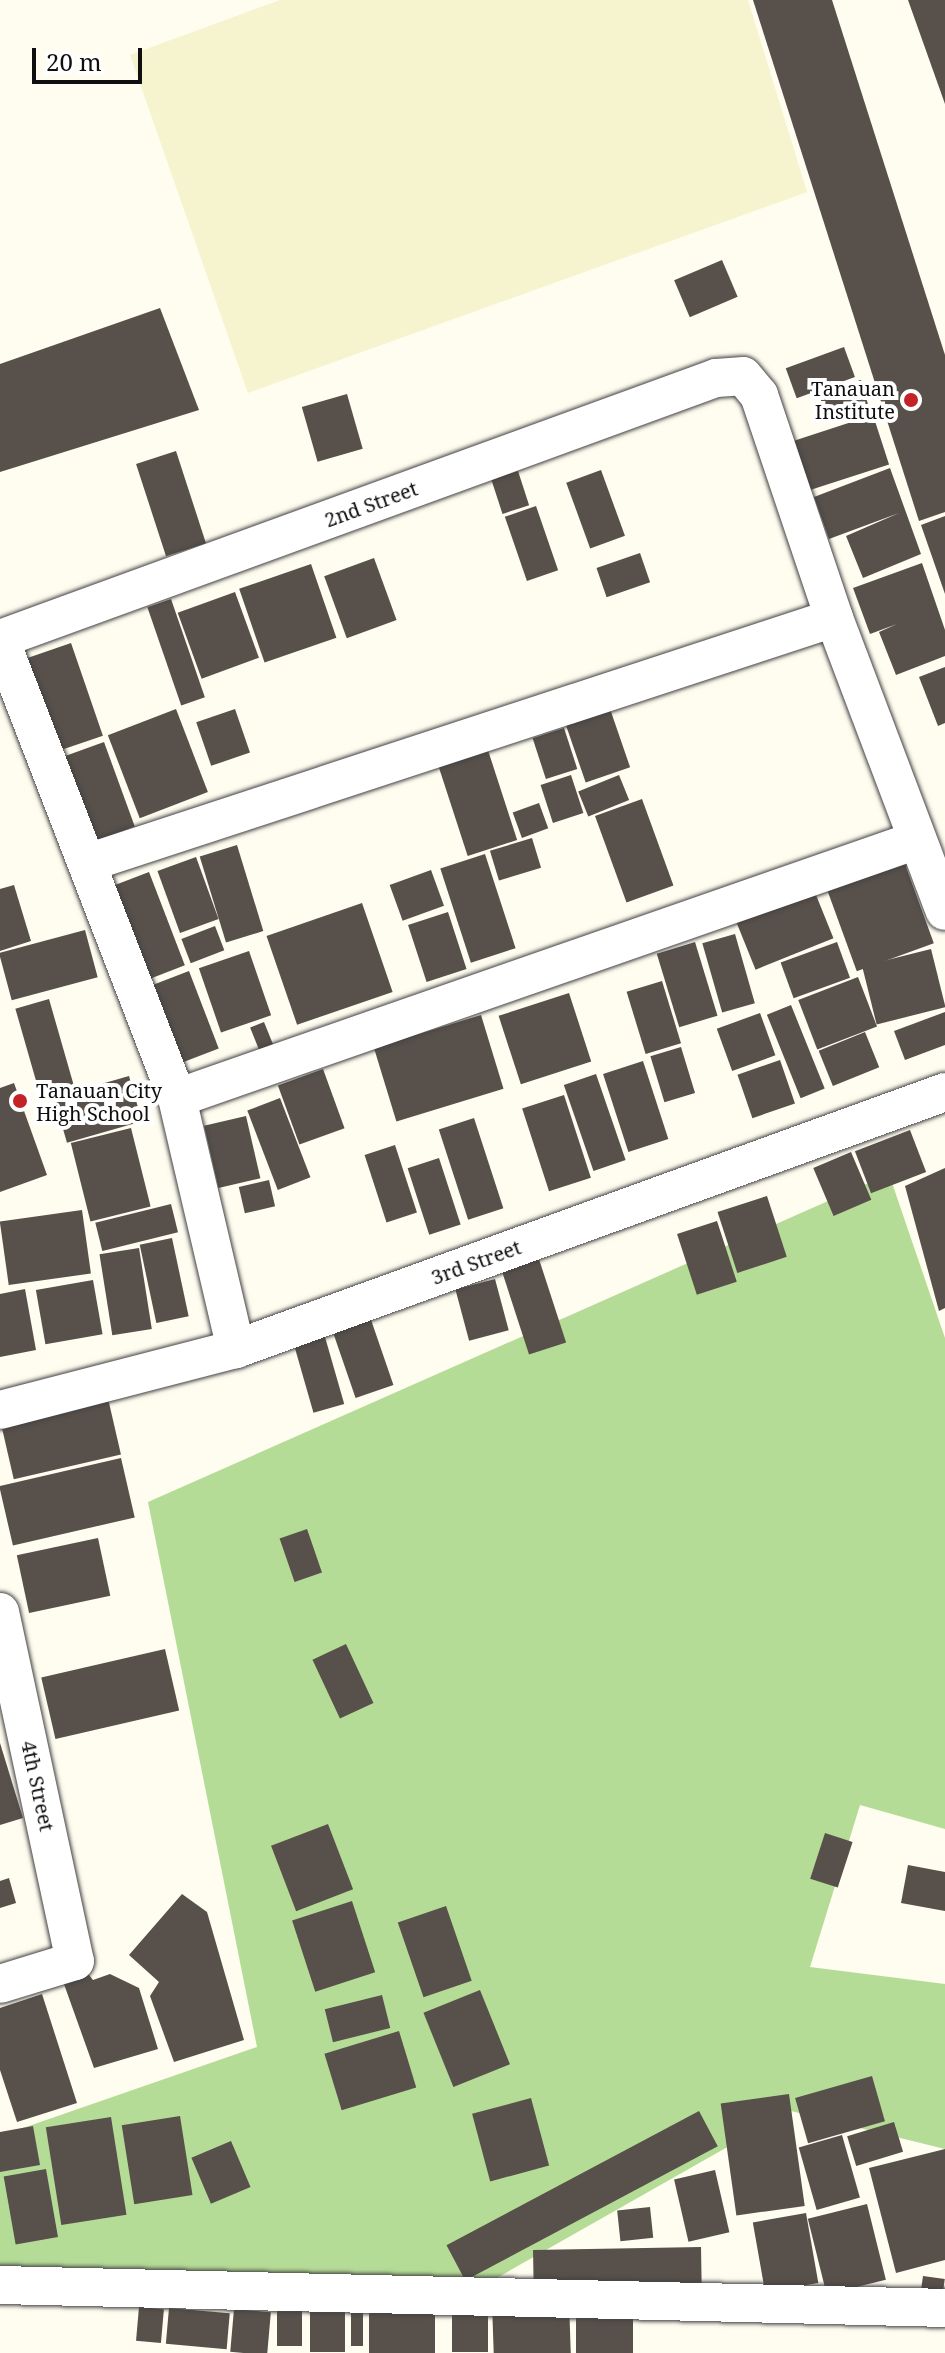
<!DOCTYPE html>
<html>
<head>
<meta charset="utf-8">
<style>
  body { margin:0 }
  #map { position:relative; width:945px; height:2353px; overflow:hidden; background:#fffcf0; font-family:"Noto Serif",serif }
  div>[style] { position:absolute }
  .farmland>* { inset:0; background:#f6f3cf }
  .forest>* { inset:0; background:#b5dc97 }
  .building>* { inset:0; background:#58504a; transform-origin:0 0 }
  .roads { filter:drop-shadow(0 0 2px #424242) drop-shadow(0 0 2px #424242) }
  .street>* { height:38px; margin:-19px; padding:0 19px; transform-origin:19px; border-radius:19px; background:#fff }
  .dots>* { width:22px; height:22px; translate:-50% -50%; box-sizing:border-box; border:4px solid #fff; border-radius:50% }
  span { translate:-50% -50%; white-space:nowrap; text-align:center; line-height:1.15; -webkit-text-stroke:8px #fff; paint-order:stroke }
  .poi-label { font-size:20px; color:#0f0f0f }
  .right { translate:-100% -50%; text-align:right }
  .left { translate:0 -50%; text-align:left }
  .street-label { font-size:20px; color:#0f0f0f }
  .scale { position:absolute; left:32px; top:48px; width:110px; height:36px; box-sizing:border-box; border:4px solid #0f0f0f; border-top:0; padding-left:10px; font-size:24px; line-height:28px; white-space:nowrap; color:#0f0f0f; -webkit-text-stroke:6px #fff; paint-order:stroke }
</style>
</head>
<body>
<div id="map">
  <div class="farmland">
    <i style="clip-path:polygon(280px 0,748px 0,807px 192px,248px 393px,130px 55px)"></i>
  </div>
  <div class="forest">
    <i style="clip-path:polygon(889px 1174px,945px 1338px,945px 1829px,860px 1805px,810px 1967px,945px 1984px,945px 2149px,791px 2111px,465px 2296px,0 2279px,0 2136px,257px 2047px,148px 1502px)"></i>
  </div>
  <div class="building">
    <i style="clip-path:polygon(753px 0,832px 0,945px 355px,945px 512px,919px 521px)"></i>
    <i style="clip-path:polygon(908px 0,945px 0,945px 104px)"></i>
    <i style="left:722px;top:260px;width:40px;height:52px;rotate:67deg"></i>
    <i style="clip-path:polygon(160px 308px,199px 410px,0 472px,0 364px)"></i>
    <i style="left:844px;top:347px;width:32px;height:62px;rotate:70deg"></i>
    <i style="left:861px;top:380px;width:32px;height:44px;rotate:74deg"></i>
    <i style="left:347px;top:394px;width:57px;height:47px;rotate:74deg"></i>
    <i style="left:873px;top:415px;width:52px;height:83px;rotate:72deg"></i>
    <i style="left:176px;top:451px;width:97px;height:42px;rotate:72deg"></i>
    <i style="clip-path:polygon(890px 468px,921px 554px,863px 578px,846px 536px,899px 513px,829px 539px,814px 497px)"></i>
    <i style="left:601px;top:470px;width:70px;height:37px;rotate:70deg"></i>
    <i style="left:518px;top:471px;width:36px;height:28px;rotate:72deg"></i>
    <i style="left:536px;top:506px;width:68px;height:33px;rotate:71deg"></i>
    <i style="clip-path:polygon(945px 516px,945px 594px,921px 525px)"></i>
    <i style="left:640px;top:553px;width:31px;height:46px;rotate:71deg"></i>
    <i style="left:374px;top:558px;width:66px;height:53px;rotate:70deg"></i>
    <i style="clip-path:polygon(922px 563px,945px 630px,945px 656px,896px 675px,879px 632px,897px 624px,870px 634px,853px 588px)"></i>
    <i style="left:311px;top:564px;width:78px;height:76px;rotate:71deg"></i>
    <i style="left:235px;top:592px;width:70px;height:61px;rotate:70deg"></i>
    <i style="left:171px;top:599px;width:104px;height:25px;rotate:71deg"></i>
    <i style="left:71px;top:643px;width:98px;height:59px;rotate:71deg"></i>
    <i style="clip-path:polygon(945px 667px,945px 723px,938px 726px,919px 677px)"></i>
    <i style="left:608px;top:703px;width:68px;height:47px;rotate:71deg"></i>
    <i style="left:176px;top:709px;width:89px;height:73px;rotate:69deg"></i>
    <i style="left:235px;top:709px;width:46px;height:41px;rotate:71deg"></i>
    <i style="left:564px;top:728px;width:43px;height:33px;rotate:72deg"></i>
    <i style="left:485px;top:741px;width:104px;height:52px;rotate:72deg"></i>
    <i style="left:104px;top:742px;width:90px;height:42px;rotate:70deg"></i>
    <i style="left:571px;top:775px;width:40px;height:32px;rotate:72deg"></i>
    <i style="left:619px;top:775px;width:27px;height:44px;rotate:68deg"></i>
    <i style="left:642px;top:799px;width:92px;height:50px;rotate:70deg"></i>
    <i style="left:539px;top:803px;width:27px;height:28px;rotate:70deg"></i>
    <i style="left:532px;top:838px;width:31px;height:44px;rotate:73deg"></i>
    <i style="left:237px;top:845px;width:90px;height:39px;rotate:73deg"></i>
    <i style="left:901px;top:853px;width:96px;height:82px;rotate:70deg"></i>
    <i style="left:485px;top:854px;width:99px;height:47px;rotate:72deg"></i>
    <i style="left:196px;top:857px;width:66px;height:41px;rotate:70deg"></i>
    <i style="left:431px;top:870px;width:38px;height:44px;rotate:70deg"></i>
    <i style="left:149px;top:872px;width:100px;height:51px;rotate:69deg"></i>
    <i style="clip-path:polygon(14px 885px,31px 941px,0 951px,0 889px)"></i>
    <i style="left:814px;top:890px;width:52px;height:84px;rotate:68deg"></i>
    <i style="left:362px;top:903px;width:94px;height:101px;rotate:71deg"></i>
    <i style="left:448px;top:912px;width:60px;height:42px;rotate:72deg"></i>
    <i style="left:215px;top:926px;width:26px;height:36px;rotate:69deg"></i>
    <i style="left:85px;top:930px;width:49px;height:89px;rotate:75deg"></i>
    <i style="left:735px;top:934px;width:72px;height:34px;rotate:74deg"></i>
    <i style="left:695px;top:942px;width:77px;height:40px;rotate:73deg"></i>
    <i style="left:837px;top:942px;width:38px;height:60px;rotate:70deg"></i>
    <i style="left:931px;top:949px;width:60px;height:71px;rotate:76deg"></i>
    <i style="left:249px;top:951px;width:68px;height:53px;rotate:71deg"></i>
    <i style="left:189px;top:971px;width:83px;height:53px;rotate:69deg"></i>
    <i style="left:858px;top:977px;width:53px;height:64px;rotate:69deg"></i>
    <i style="left:662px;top:981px;width:65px;height:37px;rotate:73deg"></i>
    <i style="left:569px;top:993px;width:72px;height:74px;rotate:72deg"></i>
    <i style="left:49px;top:999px;width:89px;height:35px;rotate:74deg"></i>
    <i style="left:791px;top:1005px;width:90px;height:26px;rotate:68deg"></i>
    <i style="clip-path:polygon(945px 1012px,945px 1045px,905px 1060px,894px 1031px)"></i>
    <i style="left:760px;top:1013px;width:45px;height:46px;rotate:70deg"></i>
    <i style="left:481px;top:1015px;width:77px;height:112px;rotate:73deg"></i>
    <i style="left:264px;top:1022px;width:24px;height:15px;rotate:68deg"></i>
    <i style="left:865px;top:1032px;width:38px;height:50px;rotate:68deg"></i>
    <i style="left:681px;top:1047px;width:48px;height:32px;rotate:73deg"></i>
    <i style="left:780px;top:1060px;width:46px;height:45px;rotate:71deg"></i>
    <i style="left:643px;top:1061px;width:82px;height:42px;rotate:72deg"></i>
    <i style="left:323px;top:1069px;width:63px;height:48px;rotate:70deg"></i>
    <i style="left:596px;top:1074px;width:91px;height:34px;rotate:71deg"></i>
    <i style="left:129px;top:1076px;width:47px;height:78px;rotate:74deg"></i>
    <i style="clip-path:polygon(14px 1083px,47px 1175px,0 1192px,0 1088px)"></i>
    <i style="left:564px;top:1095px;width:87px;height:44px;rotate:72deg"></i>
    <i style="left:280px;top:1098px;width:85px;height:35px;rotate:69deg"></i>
    <i style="left:246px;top:1116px;width:64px;height:43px;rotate:77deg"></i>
    <i style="left:474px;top:1118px;width:95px;height:37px;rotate:72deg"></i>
    <i style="left:131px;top:1128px;width:81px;height:62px;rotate:76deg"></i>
    <i style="left:910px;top:1130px;width:45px;height:59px;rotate:69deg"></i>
    <i style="left:395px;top:1145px;width:71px;height:32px;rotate:72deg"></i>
    <i style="left:851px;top:1152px;width:52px;height:41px;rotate:67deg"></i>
    <i style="left:439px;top:1158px;width:70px;height:33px;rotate:72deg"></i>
    <i style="clip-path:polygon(945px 1168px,945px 1308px,939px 1311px,905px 1186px)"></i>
    <i style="left:269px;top:1180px;width:27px;height:31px;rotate:77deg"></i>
    <i style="left:767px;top:1196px;width:64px;height:52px;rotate:72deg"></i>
    <i style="left:171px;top:1204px;width:29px;height:78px;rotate:76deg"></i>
    <i style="left:82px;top:1210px;width:64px;height:83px;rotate:82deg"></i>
    <i style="left:717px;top:1221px;width:64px;height:42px;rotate:72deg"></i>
    <i style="left:172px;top:1238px;width:80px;height:33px;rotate:78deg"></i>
    <i style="left:139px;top:1248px;width:82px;height:40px;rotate:81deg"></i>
    <i style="left:538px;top:1256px;width:91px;height:39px;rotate:72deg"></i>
    <i style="left:495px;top:1279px;width:53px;height:41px;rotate:75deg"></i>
    <i style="left:93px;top:1280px;width:55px;height:58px;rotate:80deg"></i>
    <i style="clip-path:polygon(25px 1289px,36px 1350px,0 1357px,0 1294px)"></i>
    <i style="left:369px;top:1314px;width:75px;height:40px;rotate:71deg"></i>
    <i style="left:323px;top:1330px;width:77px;height:32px;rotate:74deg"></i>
    <i style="left:107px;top:1394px;width:62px;height:110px;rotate:77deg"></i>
    <i style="left:121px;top:1458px;width:61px;height:125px;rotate:77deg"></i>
    <i style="left:307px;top:1529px;width:46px;height:29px;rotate:71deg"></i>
    <i style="left:98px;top:1538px;width:59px;height:83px;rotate:78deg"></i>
    <i style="left:346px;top:1644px;width:65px;height:37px;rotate:65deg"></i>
    <i style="left:165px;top:1649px;width:63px;height:127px;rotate:77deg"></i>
    <i style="clip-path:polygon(0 1743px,23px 1818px,0 1825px)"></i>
    <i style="left:328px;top:1824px;width:70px;height:61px;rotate:69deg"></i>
    <i style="left:825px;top:1833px;width:29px;height:48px;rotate:18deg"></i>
    <i style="clip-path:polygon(908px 1865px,945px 1872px,945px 1911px,901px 1903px)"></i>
    <i style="clip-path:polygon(9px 1878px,16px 1903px,0 1908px,0 1881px)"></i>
    <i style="clip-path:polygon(182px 1894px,207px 1912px,244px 2040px,174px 2062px,150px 1996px,159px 1982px,129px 1955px)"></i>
    <i style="left:352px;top:1901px;width:75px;height:63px;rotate:72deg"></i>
    <i style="left:446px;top:1906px;width:79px;height:51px;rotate:71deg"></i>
    <i style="clip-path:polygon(82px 1966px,93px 1980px,110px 1974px,139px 1988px,158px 2049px,94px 2068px,60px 1973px)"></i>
    <i style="left:480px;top:1990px;width:80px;height:61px;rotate:68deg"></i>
    <i style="clip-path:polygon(42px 1994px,77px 2103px,17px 2122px,0 2070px,0 2008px)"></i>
    <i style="left:382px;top:1995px;width:34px;height:59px;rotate:76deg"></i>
    <i style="left:399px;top:2031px;width:59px;height:78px;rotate:73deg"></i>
    <i style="left:872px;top:2076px;width:47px;height:80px;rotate:74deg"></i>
    <i style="left:789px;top:2094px;width:113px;height:69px;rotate:82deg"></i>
    <i style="left:531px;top:2098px;width:70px;height:61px;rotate:75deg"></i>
    <i style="left:699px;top:2111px;width:40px;height:286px;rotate:62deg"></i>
    <i style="left:180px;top:2116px;width:80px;height:59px;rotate:81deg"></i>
    <i style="left:111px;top:2117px;width:99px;height:66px;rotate:81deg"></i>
    <i style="left:894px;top:2122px;width:31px;height:49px;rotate:73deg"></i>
    <i style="clip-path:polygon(33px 2126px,40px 2165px,0 2172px,0 2132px)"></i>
    <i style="left:842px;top:2135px;width:65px;height:45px;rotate:74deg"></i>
    <i style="left:231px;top:2141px;width:50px;height:43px;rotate:67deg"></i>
    <i style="clip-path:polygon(945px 2149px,945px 2260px,896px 2273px,869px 2168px)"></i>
    <i style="left:46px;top:2169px;width:69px;height:43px;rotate:80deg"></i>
    <i style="left:715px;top:2170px;width:64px;height:42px;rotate:77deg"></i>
    <i style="left:867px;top:2204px;width:78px;height:61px;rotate:76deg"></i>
    <i style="left:650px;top:2207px;width:31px;height:33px;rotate:84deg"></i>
    <i style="left:806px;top:2213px;width:71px;height:54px;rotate:80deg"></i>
    <i style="left:701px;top:2247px;width:40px;height:168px;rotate:89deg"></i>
    <i style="left:923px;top:2276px;width:22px;height:19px;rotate:8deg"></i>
    <i style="left:435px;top:2302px;width:51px;height:66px;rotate:90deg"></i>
    <i style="left:569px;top:2302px;width:51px;height:77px;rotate:88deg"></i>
    <i style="left:310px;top:2303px;width:35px;height:49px"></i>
    <i style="left:277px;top:2305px;width:25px;height:41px"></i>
    <i style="left:452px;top:2306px;width:36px;height:46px"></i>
    <i style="left:139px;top:2307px;width:25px;height:34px;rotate:5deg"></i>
    <i style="left:351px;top:2307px;width:12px;height:39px"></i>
    <i style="left:169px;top:2308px;width:61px;height:36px;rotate:5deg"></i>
    <i style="left:234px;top:2309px;width:37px;height:43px;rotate:5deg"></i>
    <i style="left:633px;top:2309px;width:44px;height:57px;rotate:90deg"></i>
  </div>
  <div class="roads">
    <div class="street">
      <i style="left:0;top:639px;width:762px;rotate:-20.03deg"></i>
      <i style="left:716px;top:378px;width:27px;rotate:-4deg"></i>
      <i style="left:743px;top:376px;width:25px;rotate:50deg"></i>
      <i style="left:759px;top:395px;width:235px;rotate:71.4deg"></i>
      <i style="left:834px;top:618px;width:313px;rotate:69.3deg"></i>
      <i style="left:0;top:639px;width:492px;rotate:68.9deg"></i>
      <i style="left:177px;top:1098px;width:258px;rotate:76.8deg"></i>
      <i style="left:87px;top:863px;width:786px;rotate:-18.16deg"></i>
      <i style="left:177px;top:1098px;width:784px;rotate:-19.22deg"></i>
      <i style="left:0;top:1410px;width:244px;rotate:-14.5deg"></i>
      <i style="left:236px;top:1349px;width:754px;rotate:-19.92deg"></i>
      <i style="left:0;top:1612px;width:357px;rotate:77.9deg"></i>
      <i style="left:75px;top:1961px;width:78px;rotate:163deg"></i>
      <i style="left:0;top:2285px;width:945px;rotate:1.39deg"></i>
    </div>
  </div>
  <div class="dots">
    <i style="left:911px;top:400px;background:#c32227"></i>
    <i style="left:20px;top:1101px;background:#c32227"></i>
  </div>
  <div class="poi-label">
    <span class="right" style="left:895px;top:400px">Tanauan<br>Institute</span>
    <span class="left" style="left:36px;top:1102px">Tanauan City<br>High School</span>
  </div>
  <div class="street-label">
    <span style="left:371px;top:504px;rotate:-20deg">2nd Street</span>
    <span style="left:476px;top:1262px;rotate:-20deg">3rd Street</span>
    <span style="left:38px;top:1786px;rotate:78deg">4th Street</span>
  </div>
  <div class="scale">20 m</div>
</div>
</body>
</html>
